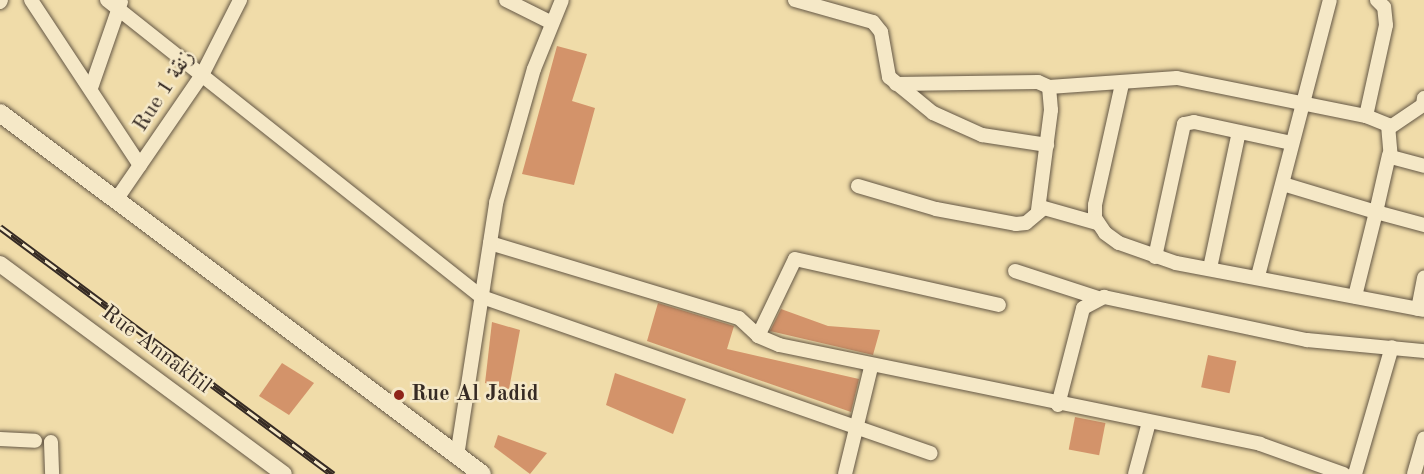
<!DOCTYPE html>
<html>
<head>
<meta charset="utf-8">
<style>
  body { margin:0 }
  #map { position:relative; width:1424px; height:474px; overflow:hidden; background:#f0dca9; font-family:"Old Standard TT",Amiri,serif }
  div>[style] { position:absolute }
  .building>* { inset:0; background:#d3936a; transform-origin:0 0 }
  .roads { filter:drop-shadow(0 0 2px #645745) drop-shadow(0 0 2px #645745) }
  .minor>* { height:14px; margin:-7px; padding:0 7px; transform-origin:7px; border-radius:7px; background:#f5e8c7 }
  .tertiary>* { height:16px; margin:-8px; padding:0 8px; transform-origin:8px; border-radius:8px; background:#f5e8c7 }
  .secondary>* { height:18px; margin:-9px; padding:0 9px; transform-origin:9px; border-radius:9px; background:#f5e8c7 }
  .rail>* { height:7px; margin-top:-3.5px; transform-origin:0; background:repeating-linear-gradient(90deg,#f5e8c7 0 14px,#362b24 0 28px); box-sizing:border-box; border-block:2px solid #362b24 }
  .dots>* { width:16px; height:16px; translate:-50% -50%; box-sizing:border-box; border:3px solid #f5e8c7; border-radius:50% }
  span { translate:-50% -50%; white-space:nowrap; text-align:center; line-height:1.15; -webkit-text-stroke:5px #f5e8c7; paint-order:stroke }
  .street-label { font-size:22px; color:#362b24 }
  .poi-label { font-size:22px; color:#362b24; font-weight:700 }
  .left { translate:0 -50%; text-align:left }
</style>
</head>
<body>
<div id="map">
  <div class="building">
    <i style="clip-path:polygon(557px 46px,587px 54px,572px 101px,595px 108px,574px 185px,522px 174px)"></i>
    <i style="clip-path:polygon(658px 303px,734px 326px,727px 349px,859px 379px,851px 412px,647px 341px)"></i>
    <i style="clip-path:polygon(781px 309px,828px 326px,880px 330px,873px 355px,770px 331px)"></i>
    <i style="clip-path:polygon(492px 322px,520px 330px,509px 389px,485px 383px)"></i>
    <i style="left:1208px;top:355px;width:29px;height:33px;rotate:12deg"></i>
    <i style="clip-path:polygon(282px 363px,314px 383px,289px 415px,259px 396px)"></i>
    <i style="clip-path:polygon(615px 373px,686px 399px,673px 434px,606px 405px)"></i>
    <i style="left:1075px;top:417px;width:31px;height:33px;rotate:11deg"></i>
    <i style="clip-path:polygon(498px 435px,547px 453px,530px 474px,494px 447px)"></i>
  </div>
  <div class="roads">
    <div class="minor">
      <i style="left:31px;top:0;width:198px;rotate:56.6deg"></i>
      <i style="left:107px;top:0;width:478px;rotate:38.4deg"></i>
      <i style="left:482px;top:297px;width:475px;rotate:19.2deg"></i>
      <i style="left:506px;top:0;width:51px;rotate:26.6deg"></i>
      <i style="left:795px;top:0;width:81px;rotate:15.8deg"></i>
      <i style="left:873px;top:22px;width:13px;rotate:51deg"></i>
      <i style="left:881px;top:32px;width:46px;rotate:79.9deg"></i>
      <i style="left:889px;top:77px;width:57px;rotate:39.3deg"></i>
      <i style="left:933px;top:113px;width:54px;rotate:24.2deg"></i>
      <i style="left:982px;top:135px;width:66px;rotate:8.7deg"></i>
      <i style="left:0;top:2px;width:2px;rotate:-63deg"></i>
      <i style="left:896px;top:84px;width:142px;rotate:-0.8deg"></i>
      <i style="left:1038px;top:82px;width:12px;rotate:24deg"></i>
      <i style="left:1049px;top:87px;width:23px;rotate:85deg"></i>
      <i style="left:1051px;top:110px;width:101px;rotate:97.4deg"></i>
      <i style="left:1122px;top:84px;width:124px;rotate:102.6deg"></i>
      <i style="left:1095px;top:205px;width:13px;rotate:90deg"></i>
      <i style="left:1095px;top:218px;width:18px;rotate:56deg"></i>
      <i style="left:1105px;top:233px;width:17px;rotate:36deg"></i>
      <i style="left:1119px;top:243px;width:60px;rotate:19.3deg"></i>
      <i style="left:1176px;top:263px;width:252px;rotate:10.7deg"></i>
      <i style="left:1049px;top:87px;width:128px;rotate:-4deg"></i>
      <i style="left:1177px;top:78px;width:193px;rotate:11.4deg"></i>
      <i style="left:1366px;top:116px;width:24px;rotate:22deg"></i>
      <i style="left:1388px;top:125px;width:32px;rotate:85deg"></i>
      <i style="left:1391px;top:157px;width:34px;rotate:15deg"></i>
      <i style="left:91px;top:88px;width:91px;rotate:-70.8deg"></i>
      <i style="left:1366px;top:116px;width:93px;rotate:-77.6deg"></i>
      <i style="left:1386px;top:25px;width:18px;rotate:-96deg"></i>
      <i style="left:1384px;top:7px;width:10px;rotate:-135deg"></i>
      <i style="left:1389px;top:128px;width:41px;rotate:-34.1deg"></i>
      <i style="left:1423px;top:105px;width:7px;rotate:-82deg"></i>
      <i style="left:1389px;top:155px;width:58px;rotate:102.8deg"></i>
      <i style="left:1376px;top:212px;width:50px;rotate:15.2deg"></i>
      <i style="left:1283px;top:184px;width:97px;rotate:16.8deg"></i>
      <i style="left:1376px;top:212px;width:87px;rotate:104deg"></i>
      <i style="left:858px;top:186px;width:81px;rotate:16.4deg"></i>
      <i style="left:936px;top:209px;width:81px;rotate:10.6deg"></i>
      <i style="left:1016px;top:224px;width:10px;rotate:-6deg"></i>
      <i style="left:1026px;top:223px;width:23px;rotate:-40deg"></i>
      <i style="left:1044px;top:208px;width:55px;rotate:15.8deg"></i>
      <i style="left:116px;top:200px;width:152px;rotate:-55.5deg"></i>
      <i style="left:202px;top:75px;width:84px;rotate:-63.1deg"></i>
      <i style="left:490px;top:243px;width:260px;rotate:16.8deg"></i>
      <i style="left:739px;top:318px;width:26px;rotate:43deg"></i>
      <i style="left:758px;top:336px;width:23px;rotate:23deg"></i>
      <i style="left:779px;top:345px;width:491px;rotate:11.6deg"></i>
      <i style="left:1260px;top:444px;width:89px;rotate:19.7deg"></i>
      <i style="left:1155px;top:257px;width:136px;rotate:-77.7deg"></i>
      <i style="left:1184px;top:124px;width:10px;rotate:-11deg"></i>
      <i style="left:1194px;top:122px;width:99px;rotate:12.2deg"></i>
      <i style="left:1210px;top:268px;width:139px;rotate:-78deg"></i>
      <i style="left:1015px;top:271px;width:87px;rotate:18deg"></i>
      <i style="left:1258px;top:276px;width:285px;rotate:-75.4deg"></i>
      <i style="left:1418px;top:309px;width:32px;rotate:-79deg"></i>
      <i style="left:758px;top:336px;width:85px;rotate:-64.3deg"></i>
      <i style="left:795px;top:259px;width:209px;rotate:12.7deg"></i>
      <i style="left:1058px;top:405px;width:100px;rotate:-75.5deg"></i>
      <i style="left:1083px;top:308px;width:24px;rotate:-28deg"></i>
      <i style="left:1104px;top:297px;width:208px;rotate:12deg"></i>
      <i style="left:1307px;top:340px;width:118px;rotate:5.4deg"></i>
      <i style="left:0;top:439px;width:35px;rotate:3deg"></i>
      <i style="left:51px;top:442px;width:32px;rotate:88deg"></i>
      <i style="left:457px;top:456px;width:256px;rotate:-81.2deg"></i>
      <i style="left:496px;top:203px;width:139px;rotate:-74.2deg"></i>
      <i style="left:534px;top:69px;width:74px;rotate:-67.9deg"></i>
      <i style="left:845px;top:474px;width:110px;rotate:-76.3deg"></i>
      <i style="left:1135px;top:474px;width:54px;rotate:-74.9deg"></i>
      <i style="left:1355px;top:474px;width:132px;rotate:-73.8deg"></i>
      <i style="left:1414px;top:474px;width:37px;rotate:-74deg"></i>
    </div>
    <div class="tertiary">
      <i style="left:0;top:264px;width:353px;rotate:36.5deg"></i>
    </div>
    <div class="secondary">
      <i style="left:0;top:113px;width:602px;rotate:36.83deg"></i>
    </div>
  </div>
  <div class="rail">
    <i style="left:0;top:227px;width:415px;rotate:36.6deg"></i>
  </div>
  <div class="dots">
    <i style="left:399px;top:395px;background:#8f2418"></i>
  </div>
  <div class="street-label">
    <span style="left:164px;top:91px;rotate:-57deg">Rue 1 زنقة</span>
    <span style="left:156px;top:350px;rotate:37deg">Rue Annakhil</span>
  </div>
  <div class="poi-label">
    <span class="left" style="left:411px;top:395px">Rue Al Jadid</span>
  </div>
</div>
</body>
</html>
